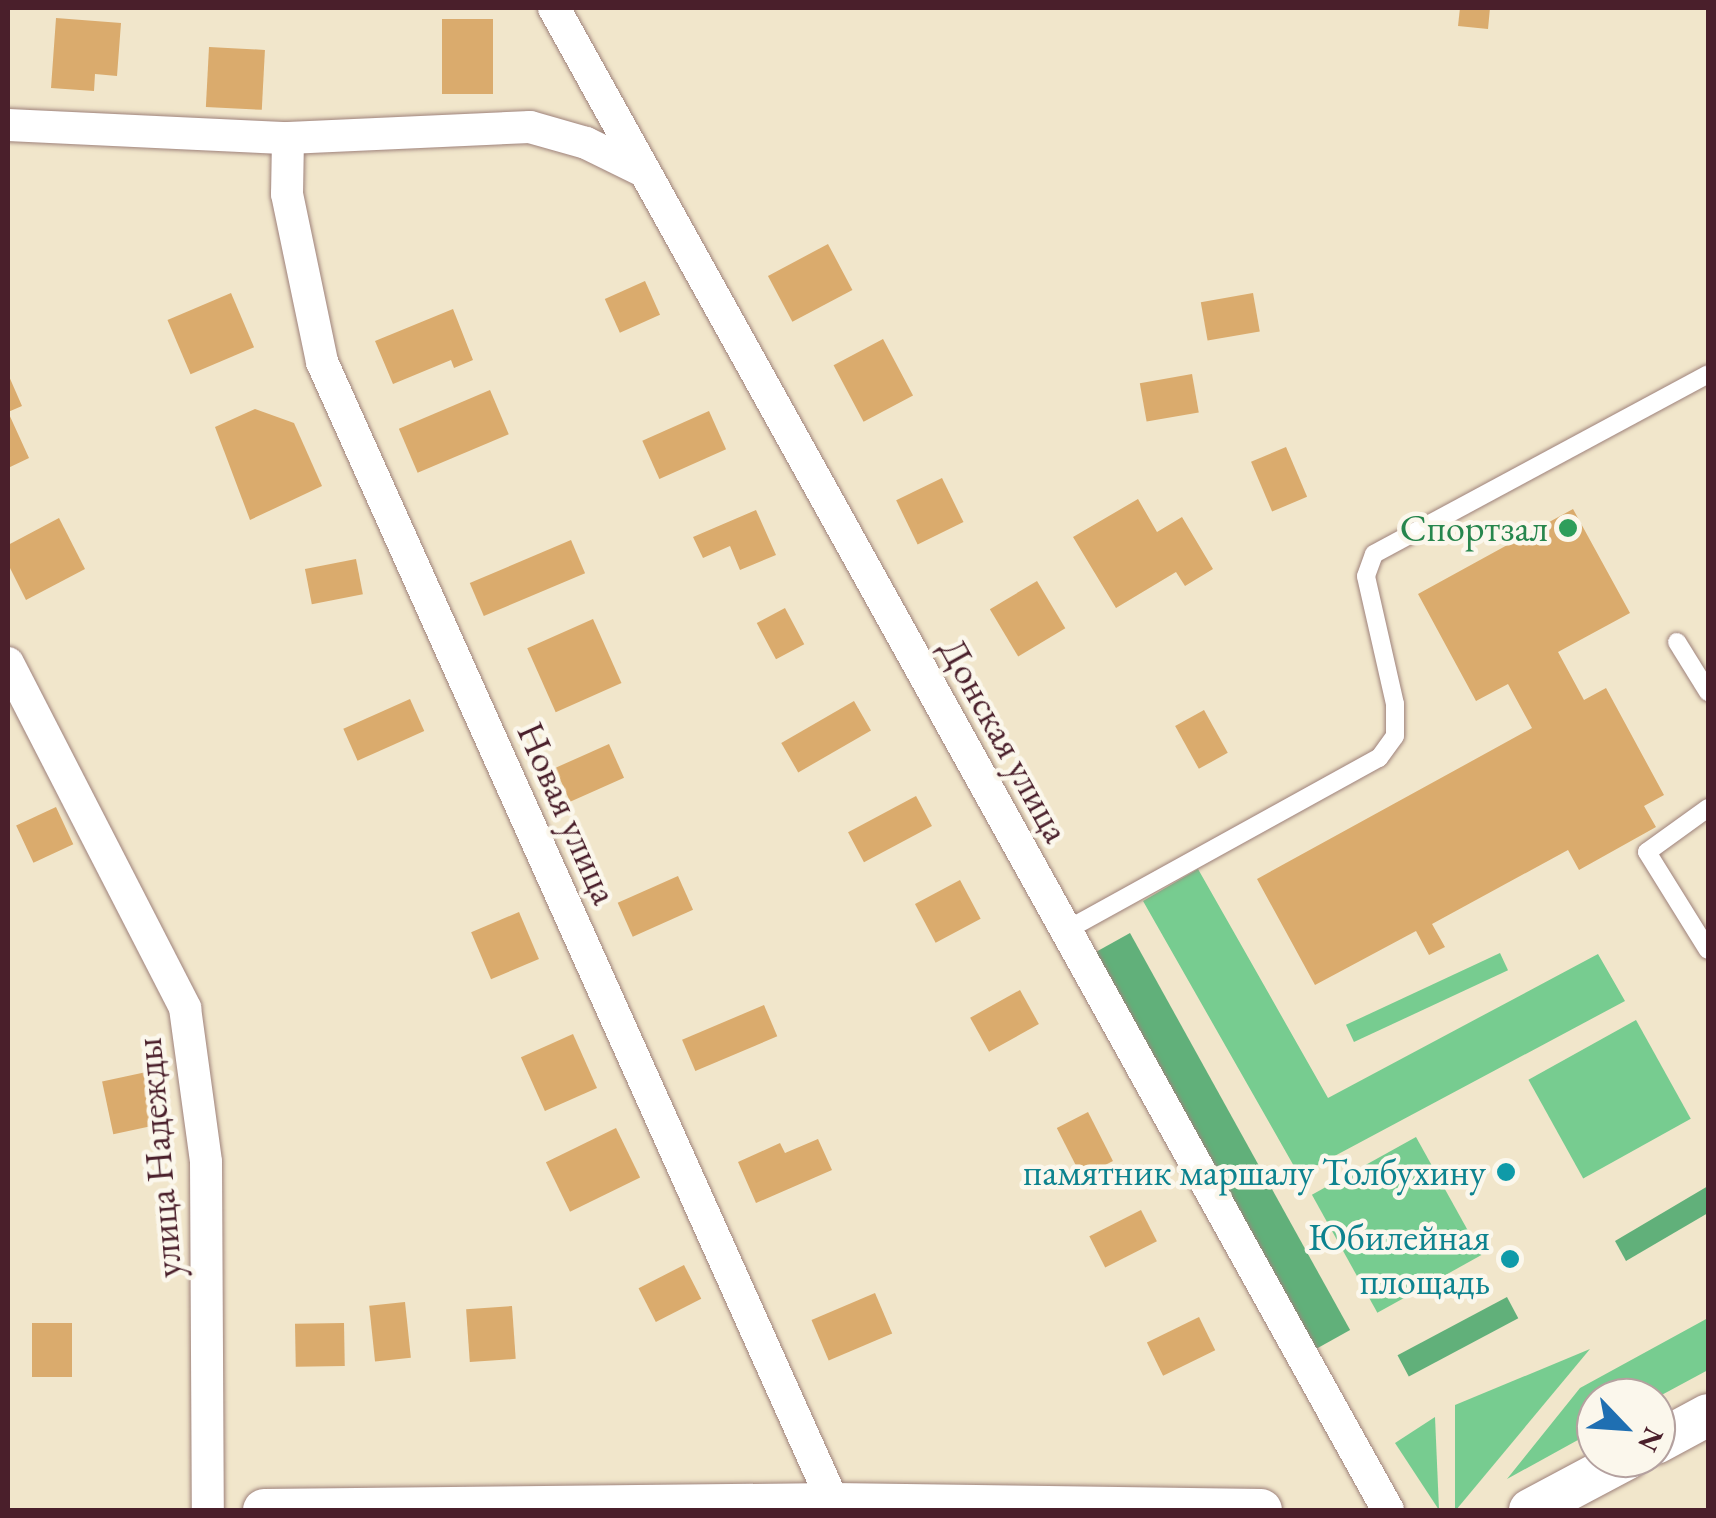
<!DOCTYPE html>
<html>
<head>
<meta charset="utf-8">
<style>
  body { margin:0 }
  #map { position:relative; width:1716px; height:1518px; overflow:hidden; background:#f1e6cb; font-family:"EB Garamond",serif }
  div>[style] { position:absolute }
  .green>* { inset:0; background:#77cc90; transform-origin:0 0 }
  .forest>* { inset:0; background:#61b07a; transform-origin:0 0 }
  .building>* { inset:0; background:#daab6d; transform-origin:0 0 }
  .roads { filter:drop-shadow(0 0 2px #9e827b) drop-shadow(0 0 2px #9e827b) }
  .service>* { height:18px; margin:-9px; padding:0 9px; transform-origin:9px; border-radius:9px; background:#fff }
  .minor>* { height:32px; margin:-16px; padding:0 16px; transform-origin:16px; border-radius:16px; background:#fff }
  .tertiary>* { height:42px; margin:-21px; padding:0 21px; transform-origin:21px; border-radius:21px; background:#fff }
  .dots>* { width:28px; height:28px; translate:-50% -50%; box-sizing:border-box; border:5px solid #fbf7ec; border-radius:50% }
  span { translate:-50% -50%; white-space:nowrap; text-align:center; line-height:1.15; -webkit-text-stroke:9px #fbf7ec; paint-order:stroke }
  .leisure-label { font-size:38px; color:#27864d }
  .right { translate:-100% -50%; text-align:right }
  .street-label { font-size:38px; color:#4a1f2b }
  .culture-label { font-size:38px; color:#0d838f }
  .frame { position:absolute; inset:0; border:10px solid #4a1f2b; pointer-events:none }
  .north { position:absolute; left:1576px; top:1378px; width:100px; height:100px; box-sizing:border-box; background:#fbf7ec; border:2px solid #b4a19f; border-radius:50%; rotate:115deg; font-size:28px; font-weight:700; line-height:40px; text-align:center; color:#4a1f2b }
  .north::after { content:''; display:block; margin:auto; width:35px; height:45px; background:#1f6fb2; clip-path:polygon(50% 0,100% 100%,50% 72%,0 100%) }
</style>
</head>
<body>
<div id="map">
  <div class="green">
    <i style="clip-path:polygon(1198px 869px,1328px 1098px,1598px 954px,1625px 1001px,1299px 1175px,1143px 901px)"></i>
    <i style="left:1500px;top:953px;width:19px;height:170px;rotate:65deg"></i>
    <i style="left:1636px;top:1020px;width:113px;height:123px;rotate:61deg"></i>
    <i style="left:1416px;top:1137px;width:135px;height:119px;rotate:61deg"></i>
    <i style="clip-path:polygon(1708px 1318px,1708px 1370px,1656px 1398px,1596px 1398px,1596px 1430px,1507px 1479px,1580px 1388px)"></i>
    <i style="clip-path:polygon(1590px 1349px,1456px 1510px,1455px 1510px,1455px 1405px)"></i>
    <i style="clip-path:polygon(1435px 1417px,1439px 1510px,1395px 1443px)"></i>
  </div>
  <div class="forest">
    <i style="left:1130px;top:933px;width:454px;height:39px;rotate:61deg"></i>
    <i style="clip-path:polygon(1708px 1186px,1708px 1213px,1626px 1261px,1615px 1241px)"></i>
    <i style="left:1507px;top:1297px;width:24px;height:124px;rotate:62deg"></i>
  </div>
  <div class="building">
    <i style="clip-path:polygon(1460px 8px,1490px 8px,1488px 29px,1458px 26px)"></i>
    <i style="clip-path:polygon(56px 18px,121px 23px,117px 76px,95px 74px,94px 91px,51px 88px)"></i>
    <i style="left:442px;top:19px;width:51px;height:75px"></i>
    <i style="left:209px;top:47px;width:56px;height:60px;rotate:3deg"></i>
    <i style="left:828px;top:244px;width:52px;height:68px;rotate:62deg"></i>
    <i style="left:645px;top:281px;width:37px;height:44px;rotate:66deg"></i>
    <i style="left:231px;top:293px;width:59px;height:69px;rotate:67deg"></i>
    <i style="left:1253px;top:293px;width:39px;height:53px;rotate:80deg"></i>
    <i style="clip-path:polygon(453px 309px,473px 360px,454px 368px,451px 360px,393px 384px,375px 341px)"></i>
    <i style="left:883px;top:339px;width:64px;height:56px;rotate:62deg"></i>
    <i style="clip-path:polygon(8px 374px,22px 406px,8px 412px,29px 458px,8px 468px)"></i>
    <i style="left:1192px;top:374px;width:39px;height:53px;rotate:80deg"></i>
    <i style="left:490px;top:390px;width:48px;height:99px;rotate:67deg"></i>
    <i style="clip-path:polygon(255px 409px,294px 423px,322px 486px,250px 520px,215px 427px)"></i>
    <i style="left:709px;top:411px;width:42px;height:73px;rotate:66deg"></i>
    <i style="left:1286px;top:447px;width:54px;height:38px;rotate:67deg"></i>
    <i style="left:942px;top:478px;width:49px;height:51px;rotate:64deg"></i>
    <i style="clip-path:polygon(1138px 499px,1157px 532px,1182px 517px,1213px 569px,1185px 586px,1176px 572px,1116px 608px,1073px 537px)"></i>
    <i style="clip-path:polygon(1573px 509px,1630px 613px,1558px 652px,1584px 700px,1606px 688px,1664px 795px,1644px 806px,1656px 827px,1579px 870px,1568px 850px,1432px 924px,1445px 947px,1429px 955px,1416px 931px,1315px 985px,1257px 879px,1532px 728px,1508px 684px,1476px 701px,1418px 594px)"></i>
    <i style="clip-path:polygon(756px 510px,776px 555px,740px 570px,730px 546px,703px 558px,693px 537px)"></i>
    <i style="clip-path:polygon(59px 518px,85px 569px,26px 600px,8px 564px,8px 545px)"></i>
    <i style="left:571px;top:540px;width:36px;height:110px;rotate:67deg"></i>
    <i style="left:356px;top:559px;width:36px;height:52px;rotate:79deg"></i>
    <i style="left:1037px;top:581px;width:55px;height:55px;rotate:59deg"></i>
    <i style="left:785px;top:608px;width:41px;height:32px;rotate:62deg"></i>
    <i style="left:593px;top:619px;width:70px;height:72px;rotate:66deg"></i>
    <i style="left:410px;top:699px;width:35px;height:73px;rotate:66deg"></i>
    <i style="left:854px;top:701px;width:34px;height:84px;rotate:60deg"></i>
    <i style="left:1204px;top:710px;width:49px;height:33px;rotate:61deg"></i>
    <i style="left:609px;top:744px;width:37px;height:59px;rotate:66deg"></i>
    <i style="left:916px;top:796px;width:34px;height:77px;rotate:62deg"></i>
    <i style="left:56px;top:807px;width:41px;height:44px;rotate:65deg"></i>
    <i style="left:678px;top:876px;width:37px;height:66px;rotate:66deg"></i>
    <i style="left:960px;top:880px;width:44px;height:51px;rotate:62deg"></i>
    <i style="left:519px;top:912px;width:51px;height:52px;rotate:67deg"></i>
    <i style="left:1020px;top:990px;width:39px;height:57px;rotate:61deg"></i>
    <i style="left:764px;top:1005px;width:34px;height:89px;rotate:67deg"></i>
    <i style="left:573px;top:1034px;width:59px;height:57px;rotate:66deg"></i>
    <i style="left:151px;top:1071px;width:54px;height:50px;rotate:78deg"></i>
    <i style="left:1088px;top:1112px;width:55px;height:35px;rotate:63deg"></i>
    <i style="left:616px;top:1128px;width:55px;height:78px;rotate:64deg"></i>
    <i style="clip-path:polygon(818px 1139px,832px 1170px,756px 1203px,738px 1162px,780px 1143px,785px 1153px)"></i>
    <i style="left:1141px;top:1210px;width:35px;height:58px;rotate:63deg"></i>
    <i style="left:684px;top:1265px;width:38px;height:51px;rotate:63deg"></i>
    <i style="left:875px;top:1293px;width:44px;height:69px;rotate:67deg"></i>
    <i style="left:405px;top:1302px;width:56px;height:36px;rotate:84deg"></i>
    <i style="left:512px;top:1306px;width:53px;height:46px;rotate:86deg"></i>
    <i style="left:1199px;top:1317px;width:37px;height:58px;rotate:64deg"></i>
    <i style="left:32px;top:1323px;width:40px;height:54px"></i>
    <i style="left:344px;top:1323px;width:43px;height:49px;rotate:89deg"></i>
  </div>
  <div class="roads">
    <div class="service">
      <i style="left:1677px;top:642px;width:59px;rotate:58.2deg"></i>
      <i style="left:1708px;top:808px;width:75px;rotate:144.2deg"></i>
      <i style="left:1647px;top:852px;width:115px;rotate:58.1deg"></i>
      <i style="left:1065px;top:931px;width:359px;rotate:-28.9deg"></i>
      <i style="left:1379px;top:758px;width:27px;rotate:-54deg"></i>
      <i style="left:1395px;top:736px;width:32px;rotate:-90deg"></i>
      <i style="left:1395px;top:704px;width:131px;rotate:-102.8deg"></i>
      <i style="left:1366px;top:576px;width:23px;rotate:-70deg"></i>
      <i style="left:1374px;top:554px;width:379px;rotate:-28.3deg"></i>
    </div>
    <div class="minor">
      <i style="left:554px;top:8px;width:1718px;rotate:60.96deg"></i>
      <i style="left:8px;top:125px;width:280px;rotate:2.7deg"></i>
      <i style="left:288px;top:138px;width:242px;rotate:-2.6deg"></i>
      <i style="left:530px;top:127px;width:58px;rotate:15.9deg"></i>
      <i style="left:586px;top:143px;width:61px;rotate:26.1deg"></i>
      <i style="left:288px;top:138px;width:56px;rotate:91deg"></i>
      <i style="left:287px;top:194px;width:172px;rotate:78.2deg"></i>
      <i style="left:322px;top:362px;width:1252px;rotate:65.85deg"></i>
      <i style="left:8px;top:663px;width:388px;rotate:62.8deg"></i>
      <i style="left:185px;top:1008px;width:155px;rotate:82.2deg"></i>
      <i style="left:206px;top:1162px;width:348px;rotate:89.7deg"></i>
    </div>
    <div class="tertiary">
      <i style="left:1656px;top:1443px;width:59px;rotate:-28.3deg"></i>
      <i style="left:264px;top:1510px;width:570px;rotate:-0.6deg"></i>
      <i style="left:834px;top:1504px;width:427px;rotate:0.8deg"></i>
      <i style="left:1530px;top:1510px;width:111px;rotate:-28deg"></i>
    </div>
  </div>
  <div class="dots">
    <i style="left:1568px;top:528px;background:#2e9e5b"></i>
    <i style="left:1506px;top:1172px;background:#0f9aa8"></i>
    <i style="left:1510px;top:1259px;background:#0f9aa8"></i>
  </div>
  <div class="leisure-label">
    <span class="right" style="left:1548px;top:528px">Спортзал</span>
  </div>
  <div class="street-label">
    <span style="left:1005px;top:740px;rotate:61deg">Донская улица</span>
    <span style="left:568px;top:813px;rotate:66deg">Новая улица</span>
    <span style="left:158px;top:1158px;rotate:-95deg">улица Надежды</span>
  </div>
  <div class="culture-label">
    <span class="right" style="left:1486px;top:1172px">памятник маршалу Толбухину</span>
    <span class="right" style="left:1490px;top:1259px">Юбилейная<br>площадь</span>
  </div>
  <div class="frame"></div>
  <div class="north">N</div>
</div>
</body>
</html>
